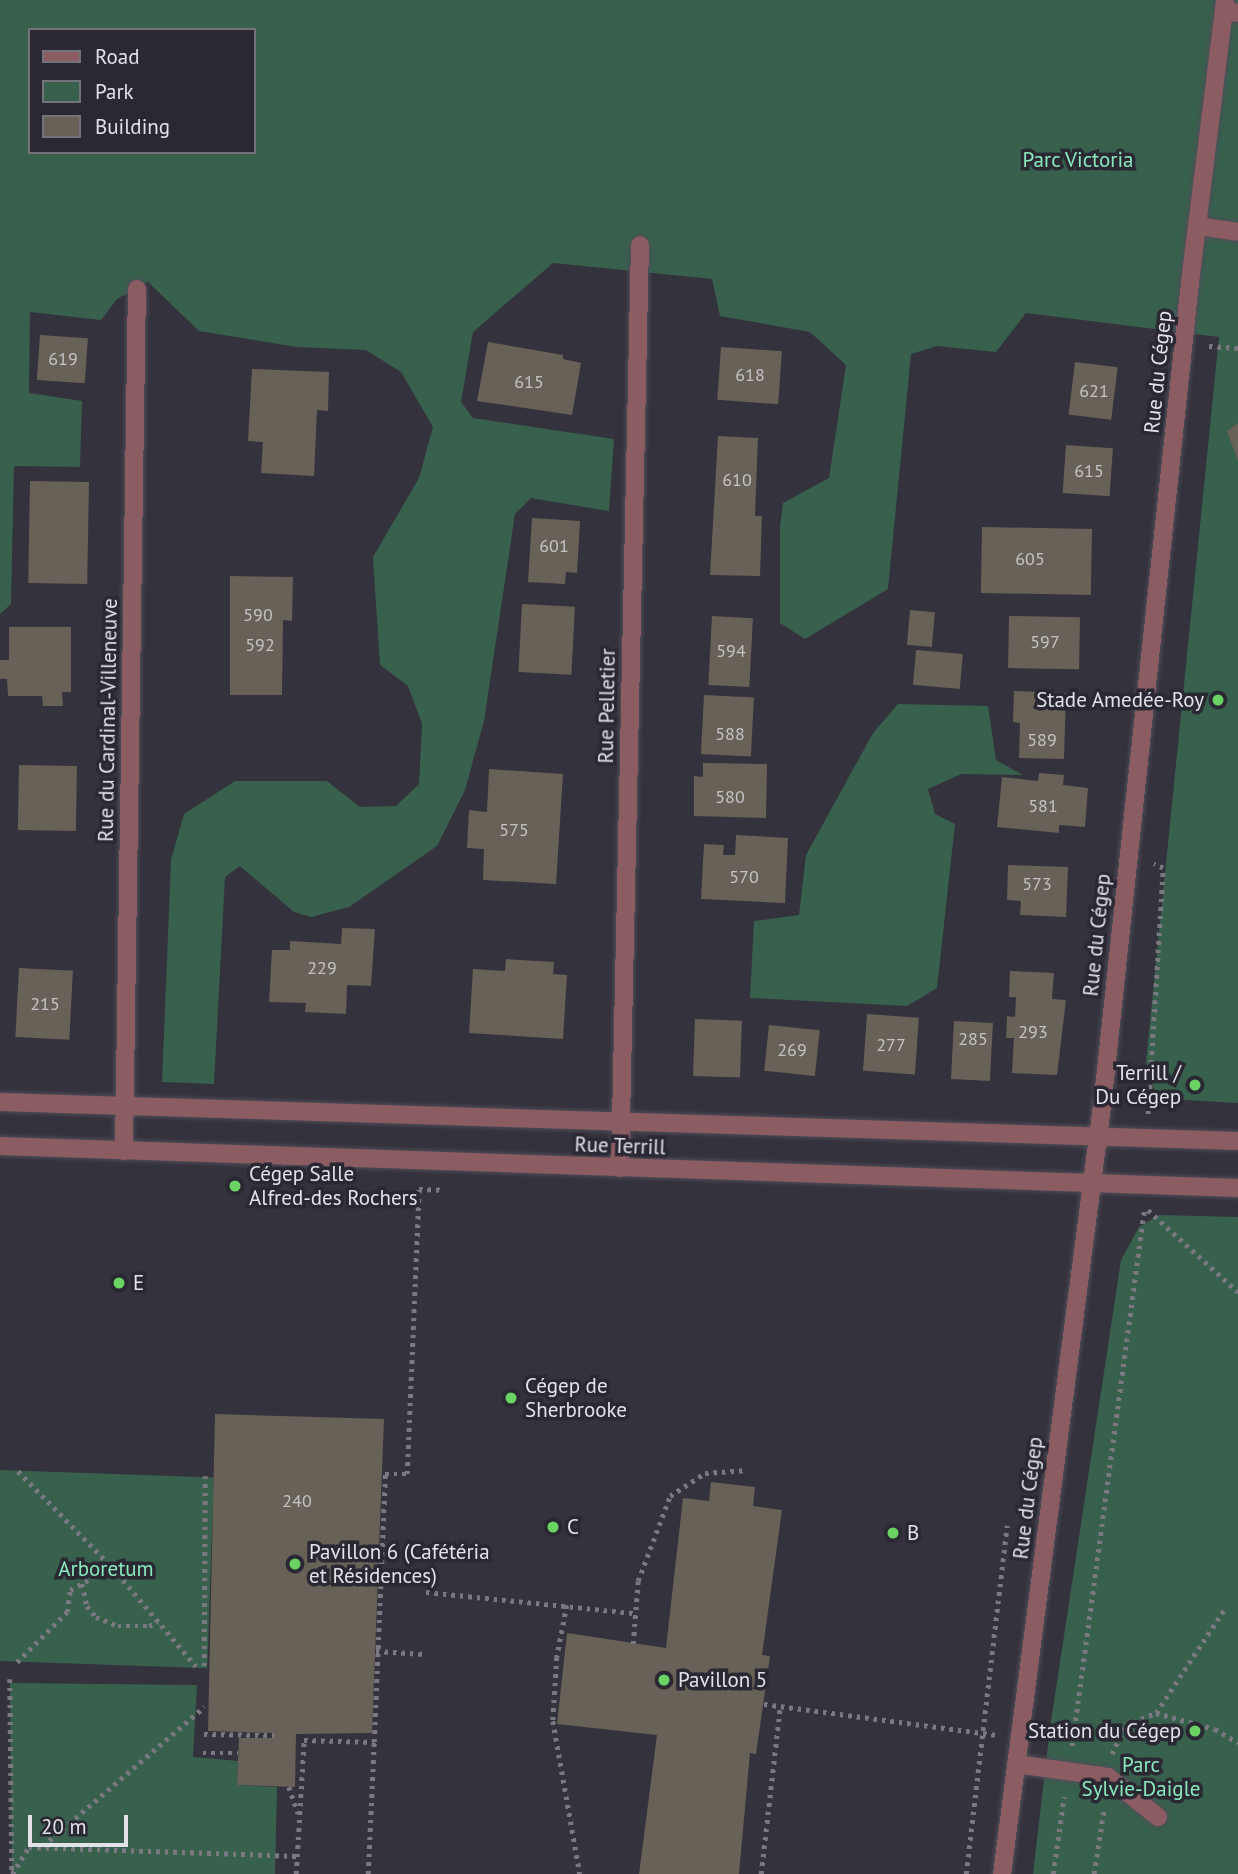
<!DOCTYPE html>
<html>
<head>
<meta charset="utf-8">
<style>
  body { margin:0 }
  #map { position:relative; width:1238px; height:1874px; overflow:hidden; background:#34323c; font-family:"PT Sans",sans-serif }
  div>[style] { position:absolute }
  .green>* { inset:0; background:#37604d; transform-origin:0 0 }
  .building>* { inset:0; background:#686157; transform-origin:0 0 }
  .path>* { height:4.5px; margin-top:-2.25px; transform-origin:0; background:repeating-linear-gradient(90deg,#7a7881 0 3.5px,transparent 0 8.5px) }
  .roads { filter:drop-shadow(0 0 2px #504e58) drop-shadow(0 0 2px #504e58) }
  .service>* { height:18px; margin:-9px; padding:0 9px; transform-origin:9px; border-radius:9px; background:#8c5c63 }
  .minor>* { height:18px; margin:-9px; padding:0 9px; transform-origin:9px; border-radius:9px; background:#8c5c63 }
  .tertiary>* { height:18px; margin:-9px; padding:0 9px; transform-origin:9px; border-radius:9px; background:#8c5c63 }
  .dots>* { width:19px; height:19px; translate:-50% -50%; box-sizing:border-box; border:4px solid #2a2832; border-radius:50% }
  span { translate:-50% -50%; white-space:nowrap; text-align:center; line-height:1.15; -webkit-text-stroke:7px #2a2832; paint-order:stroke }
  .number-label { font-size:18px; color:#c4c2c4 }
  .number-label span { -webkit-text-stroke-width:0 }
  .park-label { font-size:21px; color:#89e9bc }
  .street-label { font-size:21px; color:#e3e2e9 }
  .poi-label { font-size:21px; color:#e3e2e9 }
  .right { translate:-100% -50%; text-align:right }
  .left { translate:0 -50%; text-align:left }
  .legend { position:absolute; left:28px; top:28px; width:228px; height:126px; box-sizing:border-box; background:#2a2832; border:2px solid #74727b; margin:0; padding:9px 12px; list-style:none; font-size:21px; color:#e3e2e9 }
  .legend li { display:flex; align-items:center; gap:14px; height:35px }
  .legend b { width:35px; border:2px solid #74727b }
  .scale { position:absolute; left:28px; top:1815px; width:100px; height:32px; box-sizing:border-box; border:4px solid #e3e2e9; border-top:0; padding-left:9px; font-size:21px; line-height:24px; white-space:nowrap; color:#e3e2e9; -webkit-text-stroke:5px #2a2832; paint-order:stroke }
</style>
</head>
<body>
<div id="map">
  <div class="green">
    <i style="clip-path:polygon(evenodd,0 0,1238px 0,1238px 1103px,1167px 1099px,1155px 1092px,1146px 1062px,1219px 337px,1026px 313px,996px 352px,937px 346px,911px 354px,888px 589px,805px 639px,780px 623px,780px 527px,783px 503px,829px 478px,846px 365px,810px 332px,720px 316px,712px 279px,553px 263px,473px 332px,461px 402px,473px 418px,614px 439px,609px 511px,531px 498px,515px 514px,484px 721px,465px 790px,437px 846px,349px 907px,311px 917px,294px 912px,240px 866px,225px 877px,214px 1084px,162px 1082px,171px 860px,184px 814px,235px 781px,327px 781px,360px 807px,396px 806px,419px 784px,422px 724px,408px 686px,380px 665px,373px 557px,419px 478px,433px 427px,401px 372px,366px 350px,297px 347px,199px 331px,148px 282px,117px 299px,101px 320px,30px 312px,29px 393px,82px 401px,80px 467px,14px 466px,11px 604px,0 614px,0 0,30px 30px,254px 30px,254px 152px,30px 152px,30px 30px)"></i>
    <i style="clip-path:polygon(898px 704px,988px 706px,996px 760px,1023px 775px,961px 774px,928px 789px,935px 814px,955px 824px,937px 988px,907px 1006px,750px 998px,754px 921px,799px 915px,806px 855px,873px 733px)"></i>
    <i style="clip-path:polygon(1159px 1215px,1238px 1217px,1238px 1874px,1033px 1874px,1050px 1728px,1121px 1260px,1139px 1227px)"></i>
    <i style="left:0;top:1470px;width:214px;height:191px;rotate:2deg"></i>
    <i style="clip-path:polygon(10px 1683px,197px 1685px,193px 1757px,238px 1761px,237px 1785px,277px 1787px,275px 1874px,12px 1874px)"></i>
  </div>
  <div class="building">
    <i style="left:40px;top:335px;width:48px;height:45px;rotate:4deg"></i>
    <i style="clip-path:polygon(488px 342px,563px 355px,563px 359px,581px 363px,572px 415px,477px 401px)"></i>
    <i style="left:721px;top:347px;width:61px;height:53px;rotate:4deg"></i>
    <i style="left:1075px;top:362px;width:43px;height:53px;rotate:7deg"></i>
    <i style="clip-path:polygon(252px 369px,329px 372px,328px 411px,317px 410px,314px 476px,261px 473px,263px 442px,248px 441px)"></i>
    <i style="clip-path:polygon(1238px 423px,1238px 461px,1227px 431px)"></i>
    <i style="clip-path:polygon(718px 436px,758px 438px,755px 516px,762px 516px,760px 576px,710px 575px)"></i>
    <i style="left:1066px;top:445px;width:47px;height:48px;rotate:4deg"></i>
    <i style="left:30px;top:481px;width:59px;height:102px;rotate:1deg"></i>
    <i style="clip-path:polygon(532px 518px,580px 521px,577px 573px,566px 572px,565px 584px,528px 582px)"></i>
    <i style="left:982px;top:527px;width:110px;height:66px;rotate:1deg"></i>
    <i style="clip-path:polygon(230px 576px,293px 577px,292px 621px,283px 620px,282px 695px,230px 695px)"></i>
    <i style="left:522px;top:604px;width:53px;height:68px;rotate:3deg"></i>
    <i style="left:910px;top:610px;width:25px;height:35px;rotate:5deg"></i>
    <i style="left:712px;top:616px;width:41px;height:69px;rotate:3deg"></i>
    <i style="left:1009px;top:616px;width:71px;height:52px;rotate:1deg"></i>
    <i style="clip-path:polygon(9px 627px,71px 627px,71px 692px,62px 692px,63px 706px,43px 706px,42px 696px,8px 696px,7px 679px,0 679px,0 660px,9px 660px)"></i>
    <i style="left:916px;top:650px;width:47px;height:35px;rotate:5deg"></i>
    <i style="clip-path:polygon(1014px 691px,1066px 693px,1064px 759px,1019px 758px,1020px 723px,1013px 722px)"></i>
    <i style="left:704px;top:695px;width:50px;height:59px;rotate:3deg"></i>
    <i style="clip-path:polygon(703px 763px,767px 764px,766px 818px,694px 816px,694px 776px,703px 777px)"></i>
    <i style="left:19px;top:765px;width:58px;height:65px;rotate:1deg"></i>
    <i style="clip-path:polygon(489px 769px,563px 774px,556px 884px,483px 880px,484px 849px,467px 848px,469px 810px,487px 812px)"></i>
    <i style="clip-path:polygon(1039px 773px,1064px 775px,1063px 785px,1088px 788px,1085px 827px,1059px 825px,1059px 833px,997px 827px,1002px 777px,1038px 781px)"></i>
    <i style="clip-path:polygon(736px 835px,788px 838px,785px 903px,701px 899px,704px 844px,724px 845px,723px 855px,735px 855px)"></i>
    <i style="clip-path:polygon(1008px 865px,1068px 867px,1066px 917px,1020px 915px,1021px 901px,1007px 900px)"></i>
    <i style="clip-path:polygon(342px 928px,375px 929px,371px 986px,347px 985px,346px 1014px,305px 1012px,306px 1003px,269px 1002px,272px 950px,290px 950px,290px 941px,341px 944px)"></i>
    <i style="clip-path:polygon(506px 959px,554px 962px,553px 974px,567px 975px,563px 1039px,469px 1033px,473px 969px,505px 971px)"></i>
    <i style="left:19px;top:968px;width:54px;height:69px;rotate:3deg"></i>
    <i style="clip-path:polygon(1010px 971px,1054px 973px,1052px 999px,1066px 1000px,1057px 1075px,1012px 1073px,1014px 1038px,1006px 1038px,1007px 1016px,1015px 1017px,1016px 997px,1009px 997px)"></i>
    <i style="left:867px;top:1014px;width:52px;height:57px;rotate:4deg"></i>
    <i style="left:695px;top:1019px;width:47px;height:57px;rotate:2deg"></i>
    <i style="left:954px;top:1021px;width:39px;height:58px;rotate:3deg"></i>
    <i style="left:769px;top:1025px;width:51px;height:46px;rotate:6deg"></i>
    <i style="clip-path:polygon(215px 1414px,384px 1419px,372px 1733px,296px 1734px,295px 1787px,237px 1785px,239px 1738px,274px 1738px,274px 1733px,208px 1731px)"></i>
    <i style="clip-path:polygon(711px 1482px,755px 1487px,753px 1506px,782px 1510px,762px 1655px,770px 1656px,756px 1754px,750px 1753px,739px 1874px,639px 1874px,657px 1735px,557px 1724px,567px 1633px,666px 1648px,683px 1498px,709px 1501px)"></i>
  </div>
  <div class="path">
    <i style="left:1209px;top:346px;width:29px;rotate:4deg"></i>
    <i style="left:1148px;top:1114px;width:246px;rotate:-86.5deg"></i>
    <i style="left:1163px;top:868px;width:10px;rotate:-156deg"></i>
    <i style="left:1148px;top:1210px;width:122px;rotate:42.3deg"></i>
    <i style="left:18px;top:1471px;width:134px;rotate:45.6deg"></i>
    <i style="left:112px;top:1567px;width:130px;rotate:49.7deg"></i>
    <i style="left:82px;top:1584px;width:23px;rotate:77deg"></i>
    <i style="left:87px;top:1606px;width:14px;rotate:51deg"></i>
    <i style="left:96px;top:1617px;width:24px;rotate:22deg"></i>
    <i style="left:118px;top:1626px;width:31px"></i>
    <i style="left:149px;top:1626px;width:10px;rotate:-24deg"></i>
    <i style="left:426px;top:1592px;width:209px;rotate:5.8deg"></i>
    <i style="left:567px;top:1605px;width:53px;rotate:100.9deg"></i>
    <i style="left:557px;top:1657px;width:64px;rotate:93.6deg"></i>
    <i style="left:553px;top:1721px;width:155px;rotate:80deg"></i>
    <i style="left:633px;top:1644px;width:63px;rotate:-85.5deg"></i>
    <i style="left:638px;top:1581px;width:91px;rotate:-69.4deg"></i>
    <i style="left:670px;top:1496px;width:42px;rotate:-33.3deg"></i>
    <i style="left:705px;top:1473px;width:39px;rotate:-4deg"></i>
    <i style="left:376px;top:1651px;width:48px;rotate:3.6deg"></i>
    <i style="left:17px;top:1662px;width:71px;rotate:-45deg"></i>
    <i style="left:67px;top:1612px;width:22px;rotate:-82deg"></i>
    <i style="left:70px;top:1590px;width:48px;rotate:-28.7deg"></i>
    <i style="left:204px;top:1666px;width:190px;rotate:-89.7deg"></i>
    <i style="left:10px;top:1679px;width:195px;rotate:89.4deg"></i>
    <i style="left:764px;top:1704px;width:233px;rotate:7.6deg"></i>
    <i style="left:1156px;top:1713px;width:123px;rotate:-56.6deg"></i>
    <i style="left:204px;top:1734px;width:70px;rotate:0.8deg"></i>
    <i style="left:1072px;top:1746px;width:540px;rotate:-82.34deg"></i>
    <i style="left:203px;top:1753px;width:35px"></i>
    <i style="left:1112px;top:1754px;width:32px;rotate:-66deg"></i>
    <i style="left:1125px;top:1725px;width:33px;rotate:-21deg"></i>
    <i style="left:1156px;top:1713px;width:61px;rotate:15.2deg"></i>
    <i style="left:1215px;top:1729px;width:27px;rotate:31deg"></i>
    <i style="left:289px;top:1787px;width:28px;rotate:71deg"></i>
    <i style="left:43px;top:1846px;width:213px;rotate:-40.8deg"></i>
    <i style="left:12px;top:1874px;width:32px;rotate:-58deg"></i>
    <i style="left:29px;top:1847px;width:268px;rotate:1.9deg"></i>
    <i style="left:296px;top:1874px;width:134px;rotate:-86.6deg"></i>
    <i style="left:304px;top:1740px;width:70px;rotate:1.6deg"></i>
    <i style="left:374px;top:1742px;width:268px;rotate:-87.6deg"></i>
    <i style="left:385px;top:1474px;width:22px"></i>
    <i style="left:407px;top:1474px;width:285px;rotate:-87.6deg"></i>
    <i style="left:419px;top:1189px;width:23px;rotate:2deg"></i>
    <i style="left:368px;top:1874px;width:132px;rotate:-87.4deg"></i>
    <i style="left:761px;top:1874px;width:167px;rotate:-83.5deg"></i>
    <i style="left:966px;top:1874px;width:351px;rotate:-83.3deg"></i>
    <i style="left:1053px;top:1874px;width:78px;rotate:-81.9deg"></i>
    <i style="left:1094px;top:1874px;width:67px;rotate:-81.4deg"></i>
  </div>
  <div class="roads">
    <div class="service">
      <i style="left:1224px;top:11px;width:14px;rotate:8deg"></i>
      <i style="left:1197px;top:226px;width:41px;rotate:8.3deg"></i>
      <i style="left:1016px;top:1764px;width:93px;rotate:8deg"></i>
      <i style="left:1108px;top:1777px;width:64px;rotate:38.7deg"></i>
    </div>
    <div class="minor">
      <i style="left:124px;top:1151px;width:862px;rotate:-89.14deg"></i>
      <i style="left:620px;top:1168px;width:923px;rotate:-88.76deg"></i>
      <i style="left:1002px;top:1874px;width:783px;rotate:-82.58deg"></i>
      <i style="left:1103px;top:1098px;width:821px;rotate:-83.91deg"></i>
      <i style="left:1190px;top:282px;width:284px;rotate:-82.9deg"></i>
    </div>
    <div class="tertiary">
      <i style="left:0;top:1102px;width:1239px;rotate:1.8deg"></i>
      <i style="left:0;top:1146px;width:1239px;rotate:1.94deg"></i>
    </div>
  </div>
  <div class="dots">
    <i style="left:1218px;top:700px;background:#6ad363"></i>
    <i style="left:1195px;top:1085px;background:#6ad363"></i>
    <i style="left:235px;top:1186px;background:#6ad363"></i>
    <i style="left:119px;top:1283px;background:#6ad363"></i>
    <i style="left:511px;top:1398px;background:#6ad363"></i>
    <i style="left:553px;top:1527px;background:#6ad363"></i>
    <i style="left:893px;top:1533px;background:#6ad363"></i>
    <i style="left:295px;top:1564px;background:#6ad363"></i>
    <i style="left:664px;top:1680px;background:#6ad363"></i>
    <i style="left:1195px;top:1731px;background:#6ad363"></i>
  </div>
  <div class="number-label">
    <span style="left:63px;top:359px">619</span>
    <span style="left:750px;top:375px">618</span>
    <span style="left:529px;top:382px">615</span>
    <span style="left:1094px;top:391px">621</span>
    <span style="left:1089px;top:471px">615</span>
    <span style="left:737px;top:480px">610</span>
    <span style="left:554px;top:546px">601</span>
    <span style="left:1030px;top:559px">605</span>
    <span style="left:258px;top:615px">590</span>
    <span style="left:1045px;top:642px">597</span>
    <span style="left:260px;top:645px">592</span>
    <span style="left:731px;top:651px">594</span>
    <span style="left:730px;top:734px">588</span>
    <span style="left:1042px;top:740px">589</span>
    <span style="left:730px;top:797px">580</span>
    <span style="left:1043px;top:806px">581</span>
    <span style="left:514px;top:830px">575</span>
    <span style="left:744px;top:877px">570</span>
    <span style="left:1037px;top:884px">573</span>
    <span style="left:322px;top:968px">229</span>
    <span style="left:45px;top:1004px">215</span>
    <span style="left:1033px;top:1032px">293</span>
    <span style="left:973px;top:1039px">285</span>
    <span style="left:891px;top:1045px">277</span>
    <span style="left:792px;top:1050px">269</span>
    <span style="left:297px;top:1501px">240</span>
  </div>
  <div class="park-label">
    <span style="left:1078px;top:160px">Parc Victoria</span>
    <span style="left:106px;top:1569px">Arboretum</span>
    <span style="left:1141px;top:1777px">Parc<br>Sylvie-Daigle</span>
  </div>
  <div class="street-label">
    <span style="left:1158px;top:372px;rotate:-84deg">Rue du Cégep</span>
    <span style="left:607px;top:706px;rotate:-89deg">Rue Pelletier</span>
    <span style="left:108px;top:720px;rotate:-89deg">Rue du Cardinal-Villeneuve</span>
    <span style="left:1097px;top:935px;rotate:-84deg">Rue du Cégep</span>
    <span style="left:620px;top:1146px;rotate:2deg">Rue Terrill</span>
    <span style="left:1028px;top:1498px;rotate:-83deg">Rue du Cégep</span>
  </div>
  <div class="poi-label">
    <span class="right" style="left:1204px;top:700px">Stade Amedée-Roy</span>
    <span class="right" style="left:1181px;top:1085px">Terrill /<br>Du Cégep</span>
    <span class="left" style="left:249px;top:1186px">Cégep Salle<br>Alfred-des Rochers</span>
    <span class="left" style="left:133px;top:1283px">E</span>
    <span class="left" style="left:525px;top:1398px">Cégep de<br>Sherbrooke</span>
    <span class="left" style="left:567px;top:1527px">C</span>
    <span class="left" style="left:907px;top:1533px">B</span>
    <span class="left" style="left:309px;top:1564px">Pavillon 6 (Cafétéria<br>et Résidences)</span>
    <span class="left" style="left:678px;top:1680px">Pavillon 5</span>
    <span class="right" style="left:1181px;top:1731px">Station du Cégep</span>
  </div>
  <ul class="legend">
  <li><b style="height:9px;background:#8c5c63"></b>Road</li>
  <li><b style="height:19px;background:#37604d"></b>Park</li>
  <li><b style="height:19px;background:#686157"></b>Building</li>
  </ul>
  <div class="scale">20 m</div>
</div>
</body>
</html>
